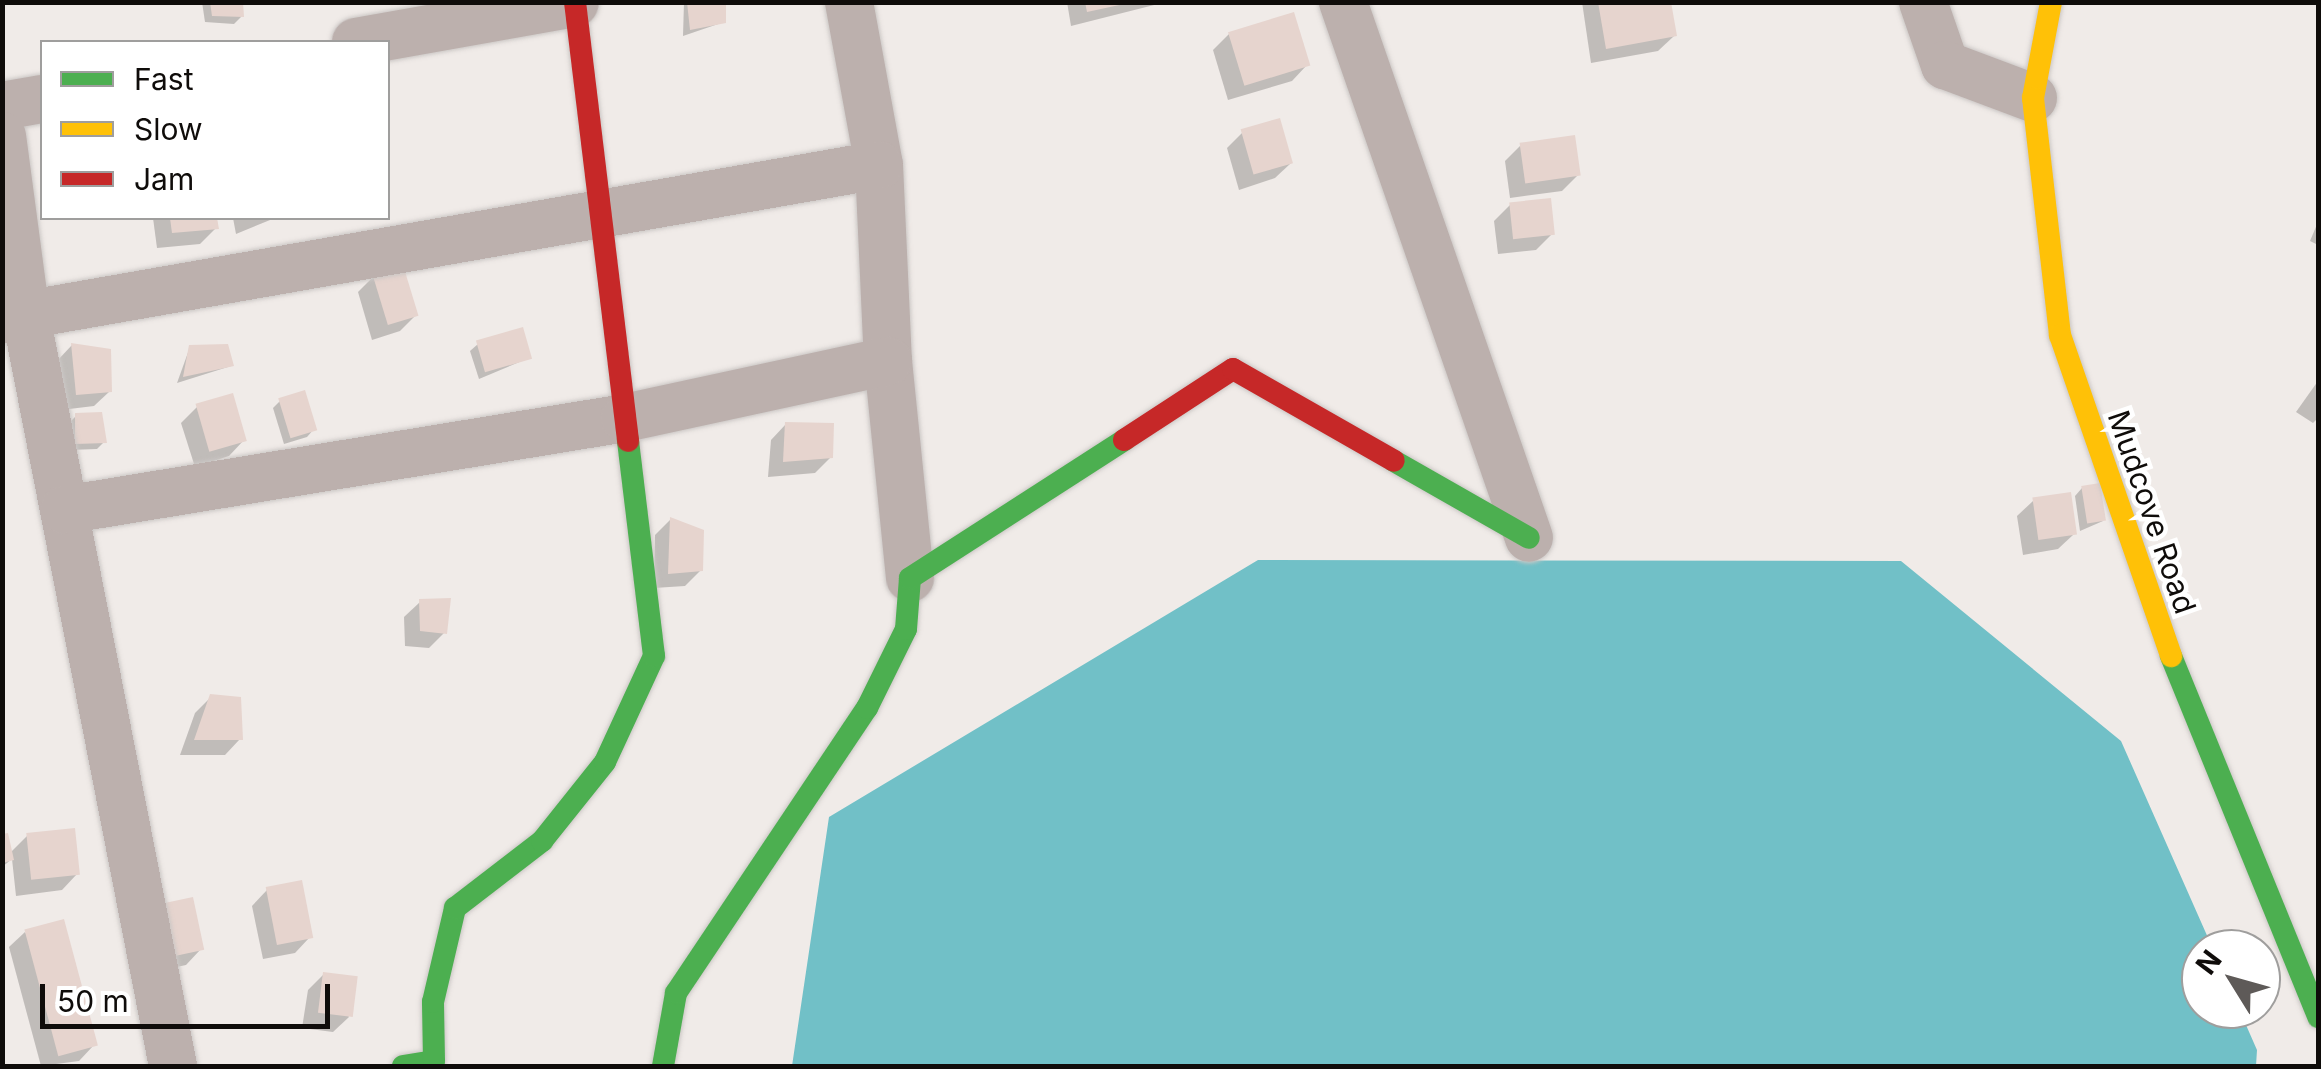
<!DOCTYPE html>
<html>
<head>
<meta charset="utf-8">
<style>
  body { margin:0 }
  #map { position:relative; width:2321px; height:1069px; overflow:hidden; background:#f0ebe8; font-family:Inter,sans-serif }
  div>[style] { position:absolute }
  .water>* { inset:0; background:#71c0c7 }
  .shadow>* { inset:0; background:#0003 }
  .building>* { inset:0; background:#e6d4ce; transform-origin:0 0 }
  .roads { filter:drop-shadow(0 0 2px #cbc7c5) drop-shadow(0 0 2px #cbc7c5) }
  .street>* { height:48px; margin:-24px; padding:0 24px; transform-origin:24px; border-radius:24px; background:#bcb0ad }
  .fast>* { height:22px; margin:-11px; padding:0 11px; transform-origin:11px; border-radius:11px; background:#4caf50 }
  .slow>* { height:22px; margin:-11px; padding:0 11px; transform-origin:11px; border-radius:11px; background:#ffc107 }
  .jam>* { height:22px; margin:-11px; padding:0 11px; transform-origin:11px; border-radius:11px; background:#c62828 }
  span { translate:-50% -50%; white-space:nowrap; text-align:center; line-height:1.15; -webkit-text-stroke:9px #fff; paint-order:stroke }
  .street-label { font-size:30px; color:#0f0c0a }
  .frame { position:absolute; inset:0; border:5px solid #0f0c0a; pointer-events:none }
  .legend { position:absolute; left:40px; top:40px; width:350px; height:180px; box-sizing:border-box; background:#fff; border:2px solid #9f9e9d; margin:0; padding:12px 18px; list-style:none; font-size:30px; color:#0f0c0a }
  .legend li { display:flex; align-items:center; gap:20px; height:50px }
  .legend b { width:50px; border:2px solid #9f9e9d }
  .north { position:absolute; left:2181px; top:929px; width:100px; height:100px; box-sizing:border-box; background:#fff; border:2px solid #9f9e9d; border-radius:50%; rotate:307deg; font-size:28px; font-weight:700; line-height:40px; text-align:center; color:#0f0c0a }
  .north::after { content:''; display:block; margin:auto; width:35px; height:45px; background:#5e5a58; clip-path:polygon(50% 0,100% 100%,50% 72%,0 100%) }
  .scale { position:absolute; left:40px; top:984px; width:290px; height:45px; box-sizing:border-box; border:5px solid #0f0c0a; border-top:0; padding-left:12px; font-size:30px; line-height:35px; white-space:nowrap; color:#0f0c0a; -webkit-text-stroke:8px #fff; paint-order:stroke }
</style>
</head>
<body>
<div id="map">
  <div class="water">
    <i style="clip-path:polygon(1258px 560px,1901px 561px,2121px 741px,2213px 949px,2201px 949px,2201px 1009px,2239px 1009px,2257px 1050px,2256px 1066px,792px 1066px,829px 817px)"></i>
  </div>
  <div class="shadow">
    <i style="clip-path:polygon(202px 2px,240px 2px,242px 16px,234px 24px,205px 22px)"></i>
    <i style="clip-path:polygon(684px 2px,724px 2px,724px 22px,683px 36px)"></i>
    <i style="clip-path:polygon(1067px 2px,1166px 2px,1071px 26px)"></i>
    <i style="clip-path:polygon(1669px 2px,1674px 36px,1658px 51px,1591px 63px,1582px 2px)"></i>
    <i style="clip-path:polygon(1229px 34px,1307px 65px,1292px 81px,1228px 100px,1213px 50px)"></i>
    <i style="clip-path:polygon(1242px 133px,1291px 163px,1275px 178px,1239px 190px,1227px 148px)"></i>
    <i style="clip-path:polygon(1521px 145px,1578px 175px,1562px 191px,1510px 198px,1505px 161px)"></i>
    <i style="clip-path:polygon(1510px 205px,1552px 234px,1536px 250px,1498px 254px,1494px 221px)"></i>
    <i style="clip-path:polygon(153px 218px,215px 218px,216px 228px,200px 244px,157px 248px)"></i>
    <i style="clip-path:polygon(233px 218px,275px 218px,236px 234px)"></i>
    <i style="clip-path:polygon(2318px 222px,2318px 245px,2310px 241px)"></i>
    <i style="clip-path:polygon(373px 277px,416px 315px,400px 331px,372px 340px,358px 292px)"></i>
    <i style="clip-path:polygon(478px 344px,529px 358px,479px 379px,470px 351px)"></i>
    <i style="clip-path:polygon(72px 345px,110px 391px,94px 406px,61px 410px,57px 361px)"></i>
    <i style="clip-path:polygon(190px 347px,231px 366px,177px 383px)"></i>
    <i style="clip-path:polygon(2318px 381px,2318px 418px,2313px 423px,2296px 412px)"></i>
    <i style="clip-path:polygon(280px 401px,314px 429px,307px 437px,284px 444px,273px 408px)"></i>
    <i style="clip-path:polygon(197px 407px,244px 440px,229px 456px,195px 467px,181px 423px)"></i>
    <i style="clip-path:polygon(76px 416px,104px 442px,97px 449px,69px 450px,69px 423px)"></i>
    <i style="clip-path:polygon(786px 424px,831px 457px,815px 473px,768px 477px,771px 440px)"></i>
    <i style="clip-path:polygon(2082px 488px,2103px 521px,2080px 531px,2075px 496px)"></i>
    <i style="clip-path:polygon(2033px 501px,2074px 534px,2058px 549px,2023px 555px,2017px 516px)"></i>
    <i style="clip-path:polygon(670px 520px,701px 570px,685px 586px,654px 588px,655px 535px)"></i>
    <i style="clip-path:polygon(420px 602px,445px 632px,429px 648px,405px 646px,404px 617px)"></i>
    <i style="clip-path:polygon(211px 697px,240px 739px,225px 755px,180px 755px,195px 713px)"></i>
    <i style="clip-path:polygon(27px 836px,77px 874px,62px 890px,16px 896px,12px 859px,2px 867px,2px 837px,10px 853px)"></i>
    <i style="clip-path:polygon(267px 890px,310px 937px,295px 953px,263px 959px,252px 906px)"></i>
    <i style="clip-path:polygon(137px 924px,201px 949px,186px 965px,148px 973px)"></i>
    <i style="clip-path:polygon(25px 932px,94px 1045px,79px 1061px,41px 1066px,9px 947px)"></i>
    <i style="clip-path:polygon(324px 974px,349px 1017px,333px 1032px,302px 1028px,308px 990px)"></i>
  </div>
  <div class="building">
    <i style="clip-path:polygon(210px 2px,243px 2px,244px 17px,212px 16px)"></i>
    <i style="clip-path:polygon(687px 2px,726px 2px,726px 23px,690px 30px)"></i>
    <i style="clip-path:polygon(1085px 2px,1124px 2px,1124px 4px,1087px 12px)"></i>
    <i style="clip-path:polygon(1598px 2px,1671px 2px,1677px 36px,1606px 49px)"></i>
    <i style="left:1294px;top:12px;width:56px;height:69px;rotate:73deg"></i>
    <i style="left:1280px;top:118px;width:47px;height:41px;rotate:74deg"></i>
    <i style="left:1575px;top:135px;width:41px;height:56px;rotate:82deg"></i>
    <i style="left:1551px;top:198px;width:37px;height:42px;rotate:84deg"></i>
    <i style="clip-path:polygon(170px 218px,217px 218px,219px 229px,172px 233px)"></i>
    <i style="left:403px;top:265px;width:53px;height:32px;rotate:73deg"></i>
    <i style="left:523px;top:327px;width:33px;height:49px;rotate:74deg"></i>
    <i style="clip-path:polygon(71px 343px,111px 349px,112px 392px,76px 395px)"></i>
    <i style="clip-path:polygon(228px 344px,234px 366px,183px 377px,189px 345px)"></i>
    <i style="left:305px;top:390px;width:42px;height:28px;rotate:73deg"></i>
    <i style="left:233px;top:393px;width:50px;height:39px;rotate:74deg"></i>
    <i style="clip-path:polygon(102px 412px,107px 443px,75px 444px,75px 413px)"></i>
    <i style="clip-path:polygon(785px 422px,834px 423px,833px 458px,783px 462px)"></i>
    <i style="left:2100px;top:483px;width:38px;height:19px;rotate:81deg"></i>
    <i style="left:2071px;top:492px;width:43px;height:39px;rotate:82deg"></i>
    <i style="clip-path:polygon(670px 517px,704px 530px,703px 571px,668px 574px)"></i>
    <i style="clip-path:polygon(451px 598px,447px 634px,420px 631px,419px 599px)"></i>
    <i style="clip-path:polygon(210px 694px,241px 697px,243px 740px,194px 740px)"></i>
    <i style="left:75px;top:828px;width:47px;height:49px;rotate:84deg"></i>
    <i style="clip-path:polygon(8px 833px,14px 860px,2px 863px,2px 834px)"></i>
    <i style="left:302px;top:880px;width:59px;height:37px;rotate:79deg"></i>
    <i style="left:193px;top:897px;width:54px;height:42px;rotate:78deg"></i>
    <i style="left:64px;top:919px;width:131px;height:41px;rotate:75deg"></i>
    <i style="left:323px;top:972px;width:35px;height:41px;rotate:7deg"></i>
  </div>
  <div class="roads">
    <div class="street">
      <i style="left:849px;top:2px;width:166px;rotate:79.6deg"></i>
      <i style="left:879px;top:165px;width:196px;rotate:87.4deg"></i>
      <i style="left:888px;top:361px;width:218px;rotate:84.2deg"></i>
      <i style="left:1343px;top:2px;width:567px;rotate:70.86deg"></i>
      <i style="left:1923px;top:2px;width:67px;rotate:70.8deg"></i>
      <i style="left:1945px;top:65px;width:94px;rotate:20.6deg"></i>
      <i style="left:356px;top:42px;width:222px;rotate:-10.1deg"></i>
      <i style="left:2px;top:106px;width:41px;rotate:-9.9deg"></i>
      <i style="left:2px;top:136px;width:182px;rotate:82.4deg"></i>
      <i style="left:26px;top:316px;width:764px;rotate:78.91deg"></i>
      <i style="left:2px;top:319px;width:890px;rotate:-9.96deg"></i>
      <i style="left:64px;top:510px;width:568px;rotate:-9.31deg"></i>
      <i style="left:625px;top:418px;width:269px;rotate:-12.2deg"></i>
    </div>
    <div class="fast">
      <i style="left:1394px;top:461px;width:155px;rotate:29.7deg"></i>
      <i style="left:2171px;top:656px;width:390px;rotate:67.8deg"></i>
      <i style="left:403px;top:1066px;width:31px;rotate:-9deg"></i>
      <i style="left:434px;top:1061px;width:59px;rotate:-91deg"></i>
      <i style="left:433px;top:1002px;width:97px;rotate:-76.8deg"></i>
      <i style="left:455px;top:908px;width:110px;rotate:-37.6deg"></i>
      <i style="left:542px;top:841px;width:101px;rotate:-51.4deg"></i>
      <i style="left:605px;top:762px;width:117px;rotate:-65.2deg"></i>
      <i style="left:654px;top:656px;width:217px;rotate:-96.9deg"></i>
      <i style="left:663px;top:1066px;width:74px;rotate:-79.9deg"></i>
      <i style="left:676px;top:993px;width:343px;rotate:-56.2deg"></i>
      <i style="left:867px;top:708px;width:88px;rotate:-63.7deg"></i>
      <i style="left:906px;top:629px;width:51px;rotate:-85.5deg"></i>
      <i style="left:910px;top:578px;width:255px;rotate:-32.8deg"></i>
    </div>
    <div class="slow">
      <i style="left:2051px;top:2px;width:98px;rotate:100.6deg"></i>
      <i style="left:2033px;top:98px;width:239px;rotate:83.5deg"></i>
      <i style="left:2060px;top:335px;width:340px;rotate:70.9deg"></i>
    </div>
    <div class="jam">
      <i style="left:575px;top:2px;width:442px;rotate:83.1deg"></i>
      <i style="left:1124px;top:440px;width:130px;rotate:-33.1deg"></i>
      <i style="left:1233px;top:369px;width:185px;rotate:29.7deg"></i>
    </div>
  </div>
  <div class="street-label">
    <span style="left:2152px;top:512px;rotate:71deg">Mudcove Road</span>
  </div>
  <div class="frame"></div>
  <ul class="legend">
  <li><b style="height:12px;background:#4caf50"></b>Fast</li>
  <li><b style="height:12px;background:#ffc107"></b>Slow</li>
  <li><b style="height:12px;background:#c62828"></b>Jam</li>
  </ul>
  <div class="north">N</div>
  <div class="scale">50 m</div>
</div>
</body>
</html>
